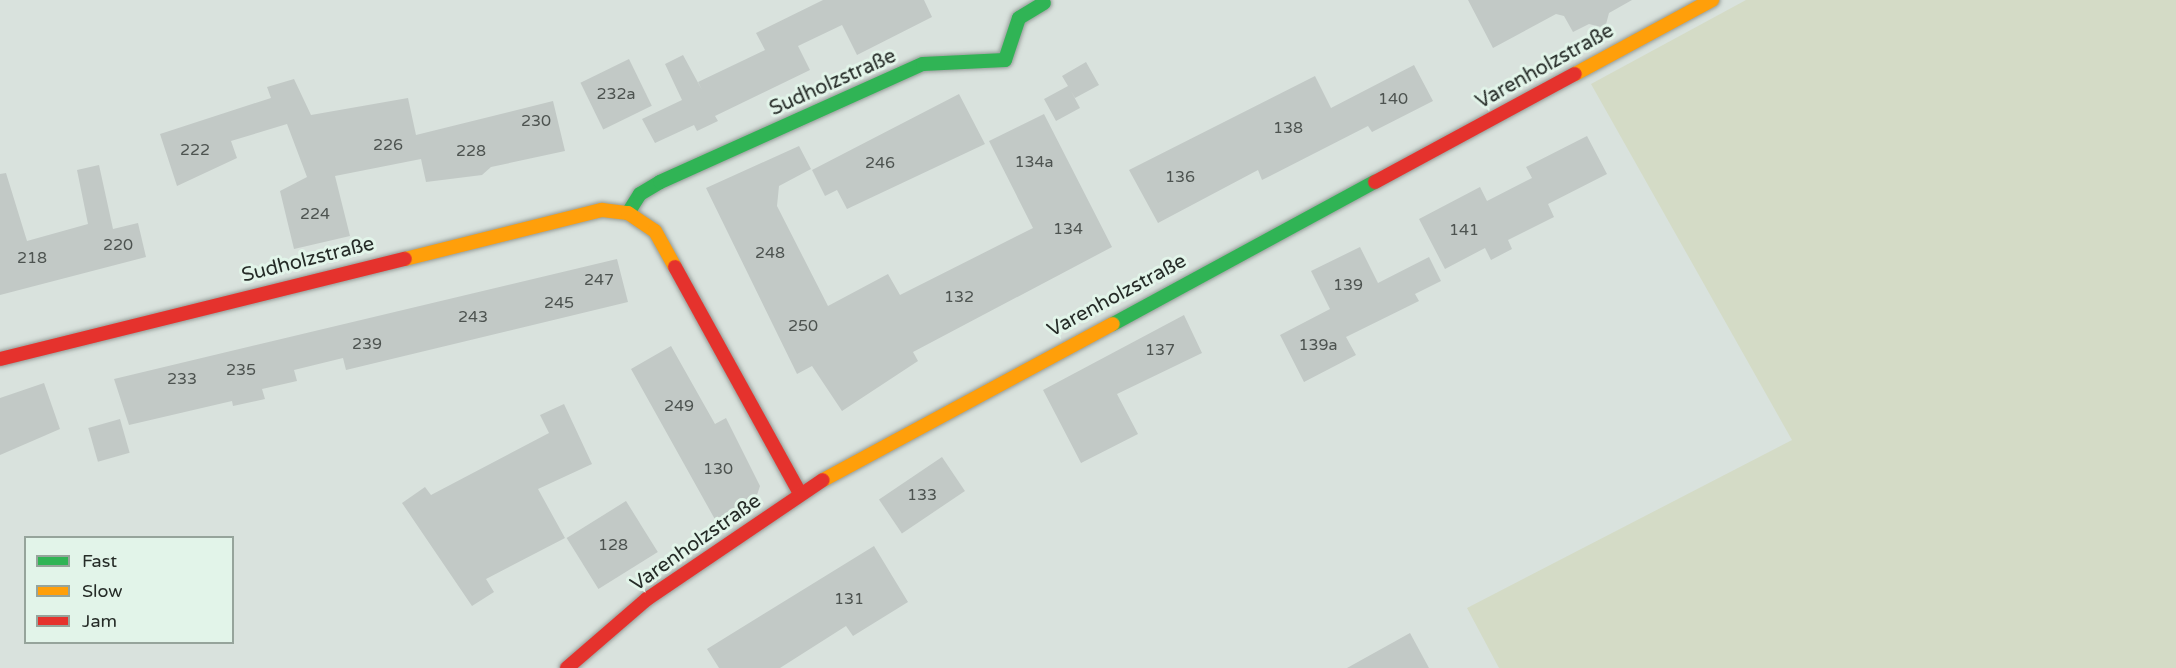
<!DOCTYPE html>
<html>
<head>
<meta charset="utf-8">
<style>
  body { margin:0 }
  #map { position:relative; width:2176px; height:668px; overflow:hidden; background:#d9e2dd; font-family:"Varela Round",sans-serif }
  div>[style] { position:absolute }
  .green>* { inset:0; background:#d4dbc6 }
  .building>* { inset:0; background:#c2c9c6; transform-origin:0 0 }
  .roads { filter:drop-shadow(0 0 2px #949b97) drop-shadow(0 0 2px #949b97) }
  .fast>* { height:14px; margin:-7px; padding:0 7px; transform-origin:7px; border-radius:7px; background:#30b455 }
  .slow>* { height:14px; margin:-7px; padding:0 7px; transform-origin:7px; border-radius:7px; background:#ff9f0a }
  .jam>* { height:14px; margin:-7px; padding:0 7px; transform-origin:7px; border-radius:7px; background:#e5322d }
  span { translate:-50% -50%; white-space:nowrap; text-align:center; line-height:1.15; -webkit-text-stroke:6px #e2f4e9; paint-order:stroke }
  .number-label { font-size:16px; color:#4d5350 }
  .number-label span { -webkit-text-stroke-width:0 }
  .street-label { font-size:20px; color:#252b27 }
  .legend { position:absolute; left:24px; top:536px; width:210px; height:108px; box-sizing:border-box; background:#e2f4e9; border:2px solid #96a49b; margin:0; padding:8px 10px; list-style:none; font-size:18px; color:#252b27 }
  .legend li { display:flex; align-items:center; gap:12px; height:30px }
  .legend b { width:30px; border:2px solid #96a49b }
</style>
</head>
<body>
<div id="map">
  <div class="green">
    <i style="clip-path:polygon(1746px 0,2176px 0,2176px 668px,1499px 668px,1467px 608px,1792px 440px,1591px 84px)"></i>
  </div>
  <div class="building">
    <i style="clip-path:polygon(823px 0,924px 0,932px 17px,857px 55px,842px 25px,798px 46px,810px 70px,715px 116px,718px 121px,697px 131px,694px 125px,655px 143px,642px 119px,682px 100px,665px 64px,683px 55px,702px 90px,698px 82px,765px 50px,756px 33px)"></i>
    <i style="clip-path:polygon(1468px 0,1632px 0,1609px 13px,1605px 28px,1589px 24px,1573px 32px,1564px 16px,1556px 14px,1493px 48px)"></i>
    <i style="left:629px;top:59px;width:52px;height:54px;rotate:64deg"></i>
    <i style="clip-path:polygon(1086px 62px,1099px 85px,1075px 98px,1071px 91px,1080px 108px,1056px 121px,1044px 99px,1068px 86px,1062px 76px)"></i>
    <i style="clip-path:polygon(1414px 65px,1433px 101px,1372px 132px,1368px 126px,1262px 180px,1258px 170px,1158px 223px,1129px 170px,1315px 76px,1331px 108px)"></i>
    <i style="clip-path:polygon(294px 79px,311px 115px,408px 98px,416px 135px,553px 101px,565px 151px,491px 167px,482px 175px,426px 182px,421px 159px,335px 176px,350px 236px,294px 249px,280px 191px,307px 177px,287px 124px,231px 141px,237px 158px,177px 186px,160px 134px,271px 98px,267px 87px)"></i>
    <i style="clip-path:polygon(959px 94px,985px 144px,847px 209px,837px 190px,825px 196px,812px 170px)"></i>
    <i style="clip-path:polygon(1044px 114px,1112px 247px,913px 352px,918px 361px,842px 411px,812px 366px,797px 374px,706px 188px,799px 146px,811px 169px,779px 186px,777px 206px,828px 306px,888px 274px,900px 295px,1033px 228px,989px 141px)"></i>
    <i style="clip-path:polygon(1587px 136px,1607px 174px,1548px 204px,1554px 217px,1508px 240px,1512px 249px,1491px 260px,1485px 248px,1445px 269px,1419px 219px,1480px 187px,1487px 201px,1532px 178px,1526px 167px)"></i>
    <i style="clip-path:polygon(99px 165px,113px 229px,138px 223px,146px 257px,0 295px,0 174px,6px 173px,27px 241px,88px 224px,77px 170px)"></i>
    <i style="clip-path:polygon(1360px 247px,1378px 283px,1429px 257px,1441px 281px,1415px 294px,1419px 301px,1346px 337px,1356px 355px,1304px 382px,1280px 335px,1330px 309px,1311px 271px)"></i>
    <i style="clip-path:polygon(617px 259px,628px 302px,346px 370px,343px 358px,294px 370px,297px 381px,262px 389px,265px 399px,233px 406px,232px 401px,129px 425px,114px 379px)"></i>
    <i style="clip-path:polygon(1184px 315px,1202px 353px,1117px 394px,1138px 434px,1081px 463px,1043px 390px)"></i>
    <i style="clip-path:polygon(671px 346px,715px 424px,726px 418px,760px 486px,756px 498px,717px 523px,631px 369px)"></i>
    <i style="clip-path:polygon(44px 383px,60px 429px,0 455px,0 398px)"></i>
    <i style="clip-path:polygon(564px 404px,592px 464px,538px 489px,565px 538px,486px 579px,494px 592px,472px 606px,402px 503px,425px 487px,431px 495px,549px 433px,540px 415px)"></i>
    <i style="left:120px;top:419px;width:35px;height:33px;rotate:74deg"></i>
    <i style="left:942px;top:457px;width:41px;height:76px;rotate:56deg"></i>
    <i style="left:626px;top:501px;width:60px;height:70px;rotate:58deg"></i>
    <i style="clip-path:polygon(874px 546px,908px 602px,853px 636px,846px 626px,780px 668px,719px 668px,707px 649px)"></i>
    <i style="clip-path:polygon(1410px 633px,1429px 668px,1347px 668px)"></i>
  </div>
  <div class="roads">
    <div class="fast">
      <i style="left:628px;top:213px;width:22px;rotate:-58deg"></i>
      <i style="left:640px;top:194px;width:23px;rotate:-31deg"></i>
      <i style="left:660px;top:182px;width:288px;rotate:-24.2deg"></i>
      <i style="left:923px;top:64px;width:82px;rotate:-2.8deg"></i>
      <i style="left:1005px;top:60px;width:44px;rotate:-71.6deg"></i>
      <i style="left:1019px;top:18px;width:29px;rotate:-31deg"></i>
      <i style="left:1113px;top:324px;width:298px;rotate:-28.5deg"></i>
    </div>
    <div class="slow">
      <i style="left:1575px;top:74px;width:156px;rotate:-28.4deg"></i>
      <i style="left:405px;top:259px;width:203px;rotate:-14deg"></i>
      <i style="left:602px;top:210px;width:26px;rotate:7deg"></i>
      <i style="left:628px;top:213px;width:32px;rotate:34deg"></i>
      <i style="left:655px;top:231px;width:41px;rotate:60.9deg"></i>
      <i style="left:823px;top:480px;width:329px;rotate:-28.3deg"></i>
    </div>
    <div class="jam">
      <i style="left:1375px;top:182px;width:227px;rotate:-28.4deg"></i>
      <i style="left:675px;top:267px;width:258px;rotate:61.1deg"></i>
      <i style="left:0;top:359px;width:417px;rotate:-13.9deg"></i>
      <i style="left:567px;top:668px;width:106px;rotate:-40.8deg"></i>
      <i style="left:647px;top:599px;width:212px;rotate:-34.1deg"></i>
    </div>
  </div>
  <div class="number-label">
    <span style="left:616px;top:94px">232a</span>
    <span style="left:1393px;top:99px">140</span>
    <span style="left:536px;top:121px">230</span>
    <span style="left:1288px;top:128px">138</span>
    <span style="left:388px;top:145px">226</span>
    <span style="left:195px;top:150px">222</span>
    <span style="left:471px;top:151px">228</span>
    <span style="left:1034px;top:162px">134a</span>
    <span style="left:880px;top:163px">246</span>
    <span style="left:1180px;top:177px">136</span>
    <span style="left:315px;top:214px">224</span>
    <span style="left:1068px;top:229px">134</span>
    <span style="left:1464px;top:230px">141</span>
    <span style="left:118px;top:245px">220</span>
    <span style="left:770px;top:253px">248</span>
    <span style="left:32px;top:258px">218</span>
    <span style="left:599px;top:280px">247</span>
    <span style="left:1348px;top:285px">139</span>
    <span style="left:959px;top:297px">132</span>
    <span style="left:559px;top:303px">245</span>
    <span style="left:473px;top:317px">243</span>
    <span style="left:803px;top:326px">250</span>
    <span style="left:367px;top:344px">239</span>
    <span style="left:1318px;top:345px">139a</span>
    <span style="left:1160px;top:350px">137</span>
    <span style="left:241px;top:370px">235</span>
    <span style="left:182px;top:379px">233</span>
    <span style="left:679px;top:406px">249</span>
    <span style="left:718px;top:469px">130</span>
    <span style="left:922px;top:495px">133</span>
    <span style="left:613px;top:545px">128</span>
    <span style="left:849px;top:599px">131</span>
  </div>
  <div class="street-label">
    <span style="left:1545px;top:67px;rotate:-29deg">Varenholzstraße</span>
    <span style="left:833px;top:83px;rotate:-24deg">Sudholzstraße</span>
    <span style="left:308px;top:260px;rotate:-14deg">Sudholzstraße</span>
    <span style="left:1117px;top:296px;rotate:-28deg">Varenholzstraße</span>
    <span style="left:696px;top:543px;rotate:-35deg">Varenholzstraße</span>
  </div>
  <ul class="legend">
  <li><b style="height:8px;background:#30b455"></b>Fast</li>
  <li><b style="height:8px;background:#ff9f0a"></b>Slow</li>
  <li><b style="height:8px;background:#e5322d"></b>Jam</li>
  </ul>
</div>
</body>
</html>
